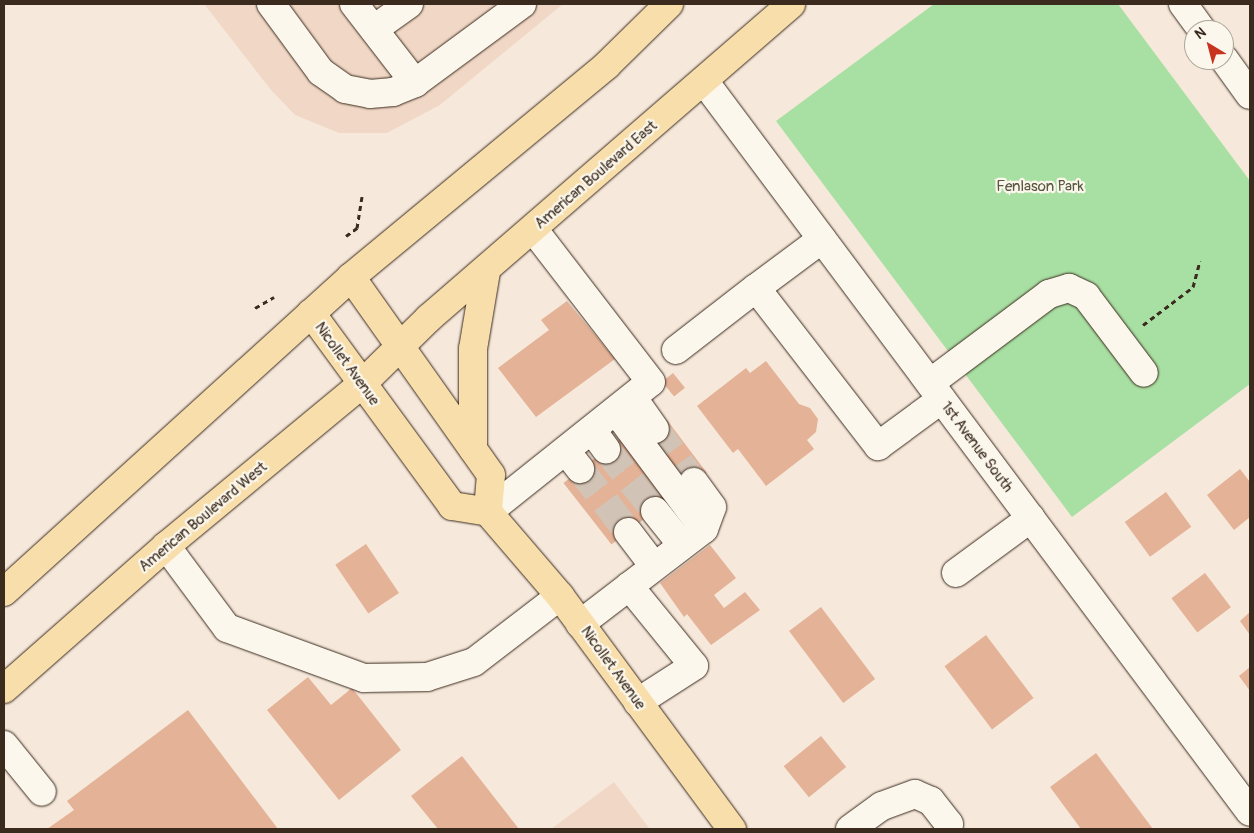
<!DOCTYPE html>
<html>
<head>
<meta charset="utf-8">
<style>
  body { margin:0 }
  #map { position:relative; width:1254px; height:833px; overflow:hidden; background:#f6e9db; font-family:Pangolin,sans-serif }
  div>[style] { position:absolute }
  .built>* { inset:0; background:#f1d8c6 }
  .green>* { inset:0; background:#a8dfa2 }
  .building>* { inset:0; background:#e4b296; transform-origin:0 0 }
  .minor-tunnel>* { height:28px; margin-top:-14px; transform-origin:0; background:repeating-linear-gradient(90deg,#d1c3b5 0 28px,transparent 0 42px) }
  .path>* { height:3px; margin-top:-1.5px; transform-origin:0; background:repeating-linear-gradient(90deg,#3b2a1e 0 5px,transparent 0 9px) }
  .roads { filter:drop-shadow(0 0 1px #3b2a1e) drop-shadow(0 0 1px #3b2a1e) }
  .minor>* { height:28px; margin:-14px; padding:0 14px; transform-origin:14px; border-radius:14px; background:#fbf7ec }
  .major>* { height:28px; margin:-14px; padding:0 14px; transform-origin:14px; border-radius:14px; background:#f8deab }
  span { translate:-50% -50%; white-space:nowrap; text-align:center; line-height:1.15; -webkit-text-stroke:4.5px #fbf7ec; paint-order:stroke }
  .street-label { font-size:15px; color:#3b2a1e }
  .park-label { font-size:15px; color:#56573f }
  .frame { position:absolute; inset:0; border:5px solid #3b2a1e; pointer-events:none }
  .north { position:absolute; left:1184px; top:20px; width:50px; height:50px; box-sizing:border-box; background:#fbf7ec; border:1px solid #aea59a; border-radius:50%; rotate:323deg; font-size:14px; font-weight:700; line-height:20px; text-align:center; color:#3b2a1e }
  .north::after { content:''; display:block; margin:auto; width:18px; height:22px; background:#c8321e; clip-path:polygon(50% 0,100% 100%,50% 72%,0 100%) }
</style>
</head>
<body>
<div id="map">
  <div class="built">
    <i style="clip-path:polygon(204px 4px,563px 4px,440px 105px,387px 133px,339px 133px,295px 115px,271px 90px)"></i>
    <i style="clip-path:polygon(614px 782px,650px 829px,551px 829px)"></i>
  </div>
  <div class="green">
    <i style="clip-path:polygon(934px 4px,1118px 4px,1250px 181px,1250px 384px,1072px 517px,776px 121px)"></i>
  </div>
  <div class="building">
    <i style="clip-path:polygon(567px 301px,615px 359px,536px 417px,498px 368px,549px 330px,541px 320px)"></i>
    <i style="clip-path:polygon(766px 361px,799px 404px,810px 408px,818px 419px,816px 432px,807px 440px,814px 449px,766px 486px,738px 449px,733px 453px,697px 406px,746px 368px,750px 373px)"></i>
    <i style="left:673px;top:373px;width:19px;height:14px;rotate:51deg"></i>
    <i style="left:667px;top:420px;width:66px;height:29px;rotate:53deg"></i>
    <i style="left:621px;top:438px;width:78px;height:73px;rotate:52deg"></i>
    <i style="clip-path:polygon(1240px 469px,1250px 482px,1250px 517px,1234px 530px,1207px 495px)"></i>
    <i style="left:1166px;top:492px;width:43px;height:51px;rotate:54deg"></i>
    <i style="left:366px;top:544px;width:59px;height:37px;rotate:56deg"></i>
    <i style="clip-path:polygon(710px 545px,736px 578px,714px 595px,724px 608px,745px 592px,760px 610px,711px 645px,687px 614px,684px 617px,660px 583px)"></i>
    <i style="left:1205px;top:573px;width:43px;height:42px;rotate:53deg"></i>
    <i style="left:821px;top:607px;width:90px;height:40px;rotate:53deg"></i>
    <i style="clip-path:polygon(1250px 612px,1250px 635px,1240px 621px)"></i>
    <i style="left:986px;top:635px;width:79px;height:52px;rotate:53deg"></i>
    <i style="clip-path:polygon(1250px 667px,1250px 691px,1239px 676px)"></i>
    <i style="clip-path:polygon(308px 677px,331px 705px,352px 688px,401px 750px,339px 800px,267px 710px)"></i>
    <i style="clip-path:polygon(188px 710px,278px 829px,47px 829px,74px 810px,67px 801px)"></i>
    <i style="left:821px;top:736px;width:40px;height:48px;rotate:51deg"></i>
    <i style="clip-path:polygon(1096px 753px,1153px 829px,1081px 829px,1050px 787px)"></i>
    <i style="clip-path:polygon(462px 756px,519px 829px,438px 829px,411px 796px)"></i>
  </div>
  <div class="minor-tunnel">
    <i style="left:655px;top:429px;width:66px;rotate:53.7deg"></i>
    <i style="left:606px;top:449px;width:79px;rotate:51.7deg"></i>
    <i style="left:580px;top:469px;width:79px;rotate:52.7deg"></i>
  </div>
  <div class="path">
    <i style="left:346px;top:236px;width:14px;rotate:-36deg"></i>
    <i style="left:357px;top:228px;width:32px;rotate:-81deg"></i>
    <i style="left:255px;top:308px;width:22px;rotate:-30deg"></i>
    <i style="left:1143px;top:325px;width:63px;rotate:-37.2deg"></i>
    <i style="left:1193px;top:287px;width:27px;rotate:-75deg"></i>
  </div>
  <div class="roads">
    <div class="minor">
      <i style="left:271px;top:4px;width:84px;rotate:53.7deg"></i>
      <i style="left:321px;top:72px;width:29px;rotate:35deg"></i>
      <i style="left:345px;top:89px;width:25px;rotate:11deg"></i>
      <i style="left:370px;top:94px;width:23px;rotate:-5deg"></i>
      <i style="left:393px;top:92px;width:24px;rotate:-22deg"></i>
      <i style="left:415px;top:83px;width:133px;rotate:-36.4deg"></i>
      <i style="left:354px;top:4px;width:100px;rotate:52.3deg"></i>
      <i style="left:1183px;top:4px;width:32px;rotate:54deg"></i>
      <i style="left:374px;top:29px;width:43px;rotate:-35.5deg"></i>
      <i style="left:1224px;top:59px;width:44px;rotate:54.2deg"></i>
      <i style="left:704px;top:81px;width:912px;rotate:53.24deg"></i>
      <i style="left:822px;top:239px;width:82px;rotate:143.4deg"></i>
      <i style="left:756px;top:288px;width:200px;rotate:52.3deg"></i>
      <i style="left:878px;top:446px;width:79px;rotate:-36.3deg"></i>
      <i style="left:676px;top:350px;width:101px;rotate:-37.8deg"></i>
      <i style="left:930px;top:383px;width:149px;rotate:-36.8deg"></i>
      <i style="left:1049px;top:294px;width:21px;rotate:-17deg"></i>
      <i style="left:1069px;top:288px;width:19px;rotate:25deg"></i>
      <i style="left:1086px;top:296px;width:96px;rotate:53deg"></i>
      <i style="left:633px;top:398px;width:38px;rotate:55deg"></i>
      <i style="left:616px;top:411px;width:147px;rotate:53.3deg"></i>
      <i style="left:592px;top:430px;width:24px;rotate:54deg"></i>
      <i style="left:566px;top:451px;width:23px;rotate:52deg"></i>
      <i style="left:655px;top:511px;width:43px;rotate:51.5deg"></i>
      <i style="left:488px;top:512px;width:208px;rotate:-38.6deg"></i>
      <i style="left:651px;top:382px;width:193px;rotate:-127.6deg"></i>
      <i style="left:628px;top:532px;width:43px;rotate:52.6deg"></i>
      <i style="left:166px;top:546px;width:102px;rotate:53.4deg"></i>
      <i style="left:227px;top:628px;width:146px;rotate:20.1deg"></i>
      <i style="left:364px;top:678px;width:63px;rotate:-0.9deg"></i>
      <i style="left:427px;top:677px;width:49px;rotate:-17.7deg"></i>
      <i style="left:474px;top:662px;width:108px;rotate:-37.5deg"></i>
      <i style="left:956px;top:573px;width:93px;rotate:-36.3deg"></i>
      <i style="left:629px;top:586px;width:103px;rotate:50.9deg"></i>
      <i style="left:694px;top:666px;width:67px;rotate:147.3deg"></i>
      <i style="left:580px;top:624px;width:156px;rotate:-37.5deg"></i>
      <i style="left:704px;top:529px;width:23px;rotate:-70deg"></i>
      <i style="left:712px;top:507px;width:31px;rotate:-126deg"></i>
      <i style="left:4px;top:745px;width:60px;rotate:51deg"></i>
      <i style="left:850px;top:829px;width:39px;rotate:-36deg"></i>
      <i style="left:882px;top:806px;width:35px;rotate:-20deg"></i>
      <i style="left:915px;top:794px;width:17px;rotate:24deg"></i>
      <i style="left:931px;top:801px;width:29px;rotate:52deg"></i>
      <i style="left:949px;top:824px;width:5px;rotate:101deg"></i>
    </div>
    <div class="major">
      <i style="left:351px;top:277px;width:242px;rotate:54.7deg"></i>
      <i style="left:491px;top:475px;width:37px;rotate:95deg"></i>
      <i style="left:311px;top:313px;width:239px;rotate:53.8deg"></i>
      <i style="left:452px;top:506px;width:36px;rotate:9deg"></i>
      <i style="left:488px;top:512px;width:111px;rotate:49.4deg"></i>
      <i style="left:560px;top:596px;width:290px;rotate:53.6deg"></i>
      <i style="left:473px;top:449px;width:100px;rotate:-90deg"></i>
      <i style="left:473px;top:349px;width:79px;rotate:-80.5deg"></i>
      <i style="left:4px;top:592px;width:469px;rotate:-42.2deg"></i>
      <i style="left:351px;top:277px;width:332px;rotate:-39.6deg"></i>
      <i style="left:607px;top:65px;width:87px;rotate:-44.5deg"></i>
      <i style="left:4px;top:689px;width:216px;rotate:-41.4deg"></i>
      <i style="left:166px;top:546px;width:254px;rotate:-39.6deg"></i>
      <i style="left:362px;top:384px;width:94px;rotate:-44.6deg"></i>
      <i style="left:429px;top:318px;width:479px;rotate:-40.9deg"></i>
    </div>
  </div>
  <div class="street-label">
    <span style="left:596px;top:175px;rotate:-41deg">American Boulevard East</span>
    <span style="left:347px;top:364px;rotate:54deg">Nicollet Avenue</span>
    <span style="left:977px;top:447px;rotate:53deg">1st Avenue South</span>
    <span style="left:203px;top:517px;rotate:-40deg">American Boulevard West</span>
    <span style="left:613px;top:668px;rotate:54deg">Nicollet Avenue</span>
  </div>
  <div class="park-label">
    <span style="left:1040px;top:187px">Fenlason Park</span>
  </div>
  <div class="frame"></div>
  <div class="north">N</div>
</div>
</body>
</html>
